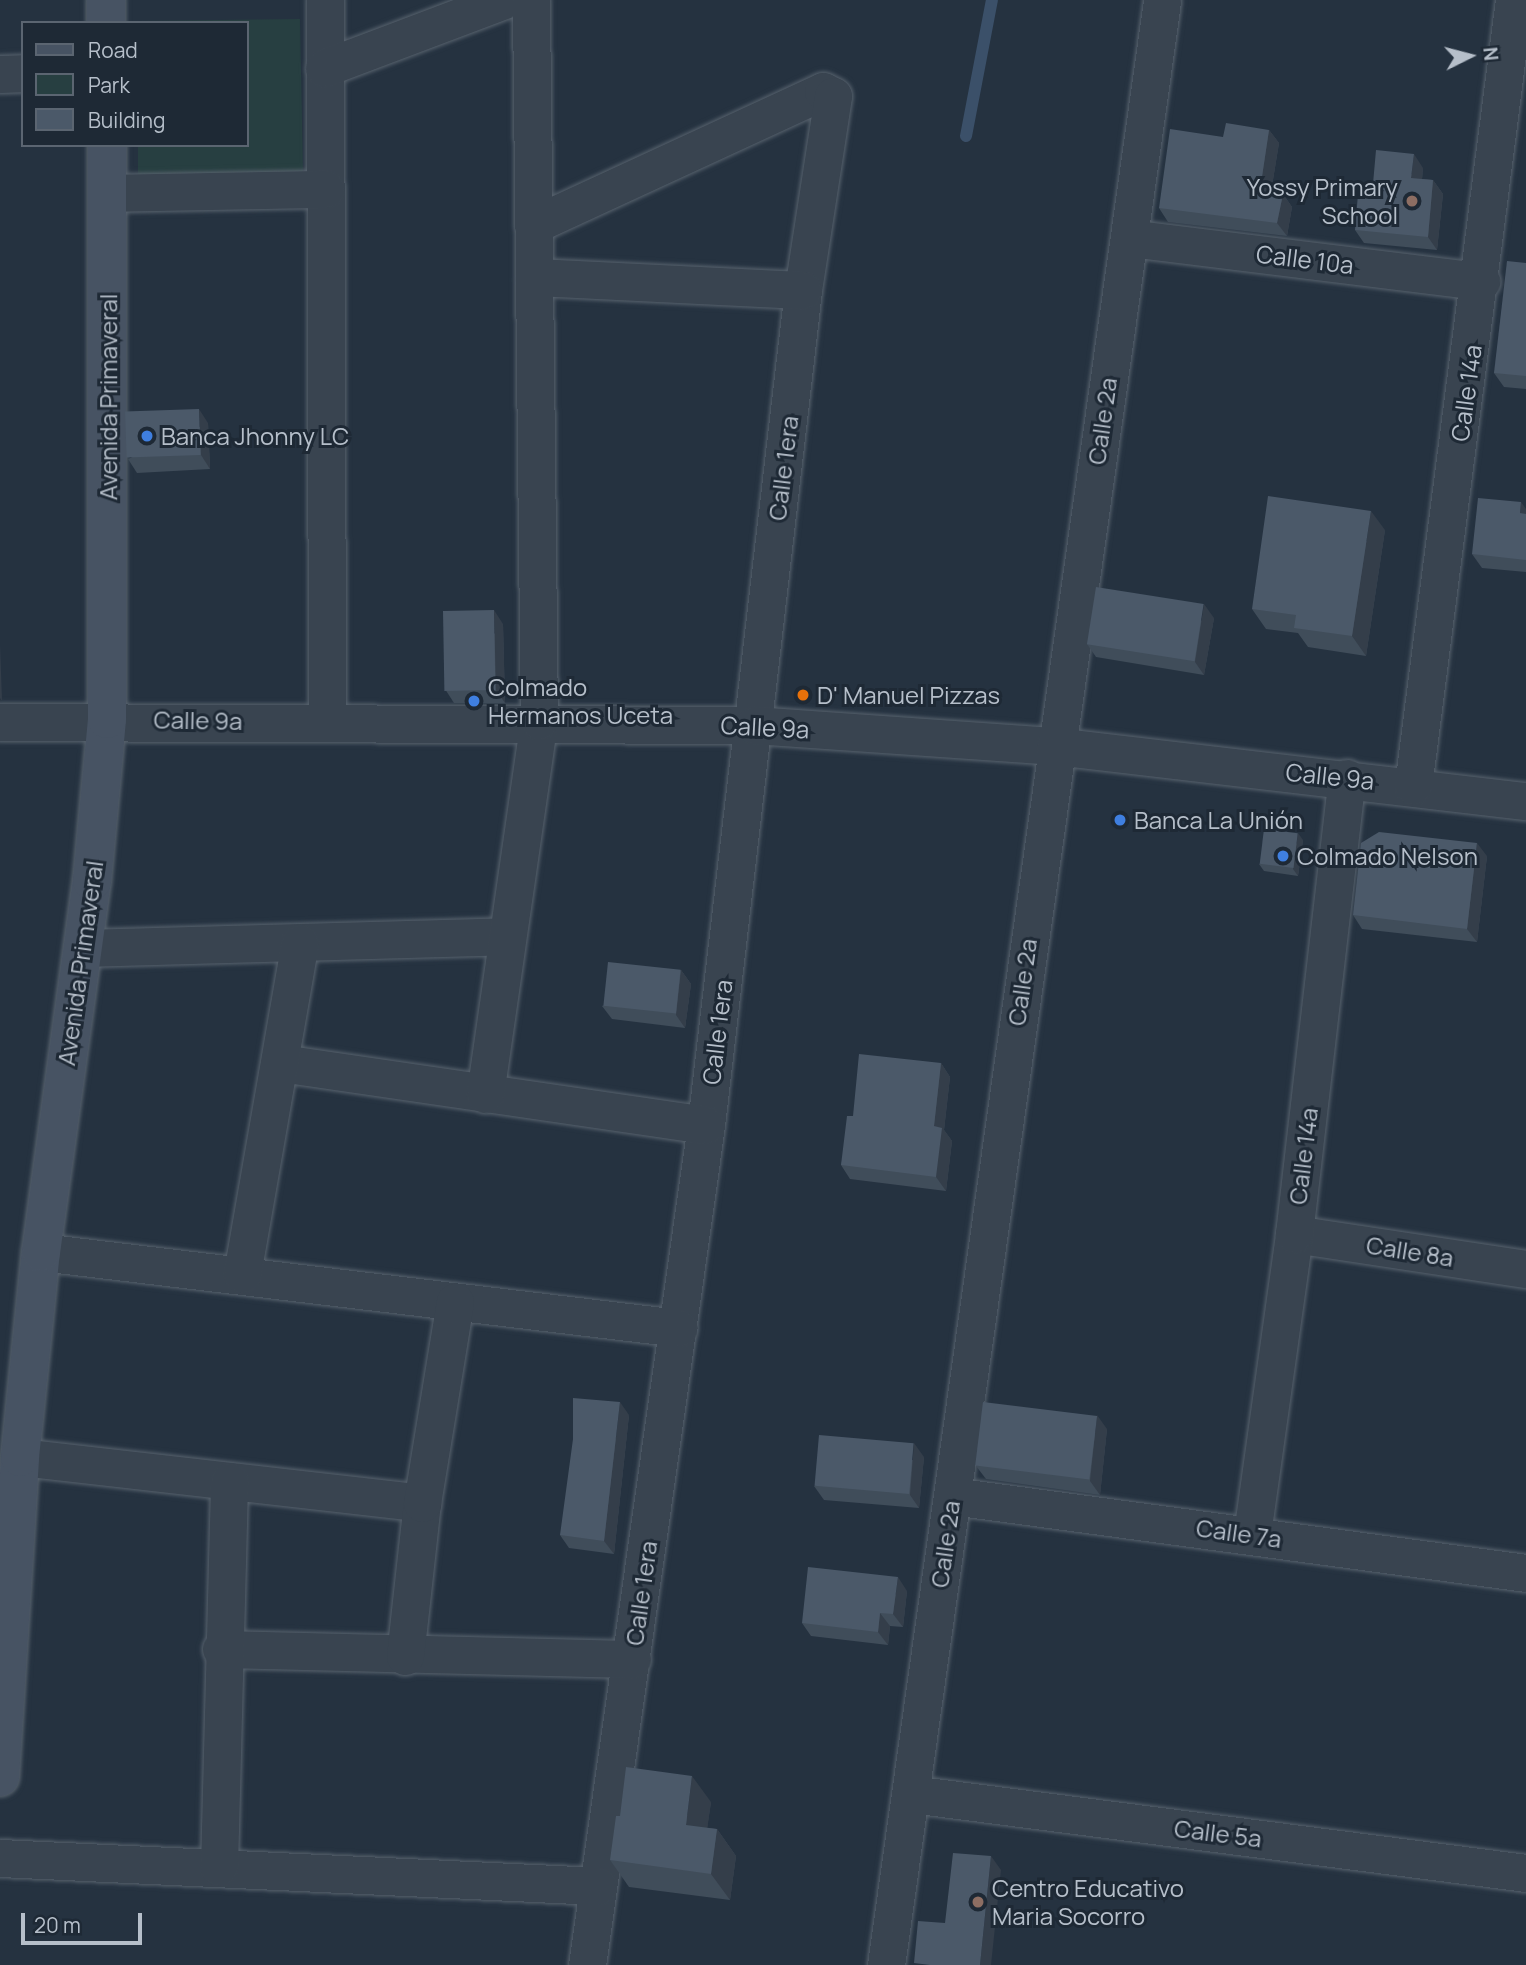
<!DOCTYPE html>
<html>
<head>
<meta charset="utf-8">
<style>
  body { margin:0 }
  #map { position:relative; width:1526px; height:1965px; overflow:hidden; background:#253240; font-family:Manrope,sans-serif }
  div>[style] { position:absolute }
  .green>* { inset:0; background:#273f41 }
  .stream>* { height:12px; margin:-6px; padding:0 6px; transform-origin:6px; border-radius:6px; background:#3b5069 }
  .roads { filter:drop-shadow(0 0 2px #57626d) drop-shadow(0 0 2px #57626d) }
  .street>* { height:37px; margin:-18.5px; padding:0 18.5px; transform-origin:18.5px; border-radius:18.5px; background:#394450 }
  .secondary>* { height:38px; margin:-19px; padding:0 19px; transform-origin:19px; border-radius:19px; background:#475363 }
  .wall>* { inset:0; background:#404d5a }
  .shaded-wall>* { inset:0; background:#343e4a }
  .building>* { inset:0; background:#4b5969; transform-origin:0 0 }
  .dots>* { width:19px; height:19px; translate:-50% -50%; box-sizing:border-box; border:4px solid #1e2935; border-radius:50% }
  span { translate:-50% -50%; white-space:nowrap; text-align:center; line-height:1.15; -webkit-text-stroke:6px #1e2935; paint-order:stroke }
  .poi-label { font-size:24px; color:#b6bfca }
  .right { translate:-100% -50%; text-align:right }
  .left { translate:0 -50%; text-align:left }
  .street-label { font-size:24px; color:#b6bfca }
  .legend { position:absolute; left:21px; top:21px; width:228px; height:126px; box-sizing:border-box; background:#1e2935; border:2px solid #5b6571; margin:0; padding:9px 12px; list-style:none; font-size:21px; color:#b6bfca }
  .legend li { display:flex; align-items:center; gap:14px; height:35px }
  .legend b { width:35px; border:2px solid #5b6571 }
  .north { position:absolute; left:1435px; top:21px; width:70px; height:70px; -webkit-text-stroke:5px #1e2935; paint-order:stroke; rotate:84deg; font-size:19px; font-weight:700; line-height:28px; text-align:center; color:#b6bfca }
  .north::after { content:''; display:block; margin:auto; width:24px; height:32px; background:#b6bfca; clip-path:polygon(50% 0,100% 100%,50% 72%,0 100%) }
  .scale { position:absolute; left:21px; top:1913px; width:121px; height:32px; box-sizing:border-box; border:4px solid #b6bfca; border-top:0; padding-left:9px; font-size:21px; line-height:24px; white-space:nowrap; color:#b6bfca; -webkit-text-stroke:5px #1e2935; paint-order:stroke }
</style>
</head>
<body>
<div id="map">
  <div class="green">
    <i style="clip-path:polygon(300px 19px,303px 173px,138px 176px,138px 145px,247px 145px,247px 23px,136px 21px)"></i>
  </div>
  <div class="stream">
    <i style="left:966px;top:136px;width:138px;rotate:-79.2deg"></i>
  </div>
  <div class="roads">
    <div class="street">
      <i style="left:325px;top:0;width:722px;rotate:89.84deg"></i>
      <i style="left:324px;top:68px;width:192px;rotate:-20.7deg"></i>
      <i style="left:0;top:74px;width:23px;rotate:-2deg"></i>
      <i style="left:108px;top:193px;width:218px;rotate:-1.1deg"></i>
      <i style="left:533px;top:225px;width:319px;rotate:-24.8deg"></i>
      <i style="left:823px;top:91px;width:11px;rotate:27deg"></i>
      <i style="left:833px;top:96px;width:196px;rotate:98.8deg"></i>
      <i style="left:803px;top:290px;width:841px;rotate:96.63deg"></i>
      <i style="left:706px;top:1125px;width:848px;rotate:98.06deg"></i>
      <i style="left:1129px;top:238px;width:355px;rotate:7deg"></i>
      <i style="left:534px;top:277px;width:269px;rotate:2.8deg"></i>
      <i style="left:0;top:722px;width:754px;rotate:0.23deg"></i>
      <i style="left:754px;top:725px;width:302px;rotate:4deg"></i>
      <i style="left:1055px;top:746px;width:474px;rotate:6.7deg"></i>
      <i style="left:1413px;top:786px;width:792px;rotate:-82.68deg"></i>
      <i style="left:83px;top:948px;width:423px;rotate:-1.6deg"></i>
      <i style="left:281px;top:1063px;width:429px;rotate:8.3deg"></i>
      <i style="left:485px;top:1094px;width:377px;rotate:-81.8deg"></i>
      <i style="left:539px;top:721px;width:721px;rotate:-90.64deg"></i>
      <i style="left:1294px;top:1234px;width:235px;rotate:8.6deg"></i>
      <i style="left:41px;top:1252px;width:642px;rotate:6.8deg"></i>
      <i style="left:242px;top:1274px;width:336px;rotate:-80.1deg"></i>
      <i style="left:20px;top:1457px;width:405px;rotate:6.5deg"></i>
      <i style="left:952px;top:1496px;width:579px;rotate:7.64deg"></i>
      <i style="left:1252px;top:1534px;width:303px;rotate:-82deg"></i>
      <i style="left:1294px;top:1234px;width:459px;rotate:-83.4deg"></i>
      <i style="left:221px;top:1649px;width:411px;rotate:1.4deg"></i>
      <i style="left:405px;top:1656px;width:154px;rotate:-83.7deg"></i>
      <i style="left:422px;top:1503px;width:204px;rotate:-80.7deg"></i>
      <i style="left:911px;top:1794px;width:620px;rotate:7.32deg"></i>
      <i style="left:0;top:1858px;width:599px;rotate:2.68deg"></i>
      <i style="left:219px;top:1867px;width:386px;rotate:-88.5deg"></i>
      <i style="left:886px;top:1965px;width:1984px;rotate:-82deg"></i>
    </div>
    <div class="secondary">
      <i style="left:106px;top:0;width:23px;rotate:90deg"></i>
      <i style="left:0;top:1777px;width:321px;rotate:-86.4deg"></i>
      <i style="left:20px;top:1457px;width:206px;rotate:-84.2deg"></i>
      <i style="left:41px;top:1252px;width:374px;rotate:-82.2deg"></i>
      <i style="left:92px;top:881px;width:163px;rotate:-84.7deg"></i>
      <i style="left:107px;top:719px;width:574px;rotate:-90deg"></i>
    </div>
  </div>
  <div class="wall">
    <i style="clip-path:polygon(1269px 130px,1279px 143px,1271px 192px,1283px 194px,1292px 207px,1287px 236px,1168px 222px,1159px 208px,1223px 137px)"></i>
    <i style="clip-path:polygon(1423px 168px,1422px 179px,1433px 180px,1443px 194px,1437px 250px,1364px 243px,1355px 230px,1372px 195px)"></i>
    <i style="clip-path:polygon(1526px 263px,1526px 389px,1504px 387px,1494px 373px)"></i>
    <i style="clip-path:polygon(208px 423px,210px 469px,137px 473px,128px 459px)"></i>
    <i style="clip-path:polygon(1526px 509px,1526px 572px,1482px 568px,1472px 554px)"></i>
    <i style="clip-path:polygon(1385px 530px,1366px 656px,1308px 647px,1298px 633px,1266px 629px,1252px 609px)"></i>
    <i style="clip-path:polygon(1214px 618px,1204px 675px,1096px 657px,1087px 644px)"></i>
    <i style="clip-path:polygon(503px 624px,505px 703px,454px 703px,445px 689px)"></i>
    <i style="clip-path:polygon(1303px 840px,1298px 876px,1264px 871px,1259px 864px)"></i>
    <i style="clip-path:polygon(1487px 856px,1477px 942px,1362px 929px,1353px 915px)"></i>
    <i style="clip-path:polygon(681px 970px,691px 984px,685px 1028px,612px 1019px,602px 1006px)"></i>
    <i style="clip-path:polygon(941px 1063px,950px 1077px,944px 1130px,952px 1141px,946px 1191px,850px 1179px,841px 1165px,853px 1116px)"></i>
    <i style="clip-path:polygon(629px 1415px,614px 1554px,569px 1548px,560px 1535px)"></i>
    <i style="clip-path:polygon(1107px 1429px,1100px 1495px,986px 1479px,976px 1466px)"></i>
    <i style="clip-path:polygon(924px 1457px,919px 1508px,824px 1500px,814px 1486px)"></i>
    <i style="clip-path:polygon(907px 1591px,903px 1627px,890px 1626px,888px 1645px,811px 1636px,802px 1623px)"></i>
    <i style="clip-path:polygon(711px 1802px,707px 1828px,717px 1829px,736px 1856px,730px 1900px,629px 1887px,610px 1860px)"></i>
  </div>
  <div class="shaded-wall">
    <i style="clip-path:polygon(1269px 130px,1279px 143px,1269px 204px,1260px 190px)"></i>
    <i style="clip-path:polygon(1414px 154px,1423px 168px,1421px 192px,1411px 178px)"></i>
    <i style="clip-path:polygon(1433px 180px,1443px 194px,1437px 250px,1428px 237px)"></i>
    <i style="clip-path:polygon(1283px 194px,1292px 207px,1287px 236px,1277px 223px)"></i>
    <i style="clip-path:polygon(199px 409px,208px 423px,210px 469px,201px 455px)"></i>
    <i style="clip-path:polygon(1521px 502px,1526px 509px,1526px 521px,1520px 513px)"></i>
    <i style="clip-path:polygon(1371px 511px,1385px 530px,1366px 656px,1352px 636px)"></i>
    <i style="clip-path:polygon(1204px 604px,1214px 618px,1204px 675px,1195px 662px)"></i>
    <i style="clip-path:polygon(494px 610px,503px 624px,505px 703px,496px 690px)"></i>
    <i style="clip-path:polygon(0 645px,2px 701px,0 698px)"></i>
    <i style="clip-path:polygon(1298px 833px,1303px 840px,1298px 876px,1293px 869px)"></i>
    <i style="clip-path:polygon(1477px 843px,1487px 856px,1477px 942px,1467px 929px)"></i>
    <i style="clip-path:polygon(681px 970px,691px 984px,685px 1028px,676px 1015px)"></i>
    <i style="clip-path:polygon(941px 1063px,950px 1077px,944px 1130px,952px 1141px,946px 1191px,936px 1177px,934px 1126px)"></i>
    <i style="clip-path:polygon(620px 1402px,629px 1415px,614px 1554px,604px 1541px)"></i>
    <i style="clip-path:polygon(1097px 1415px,1107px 1429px,1100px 1495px,1090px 1481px)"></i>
    <i style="clip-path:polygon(914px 1443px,924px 1457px,919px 1508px,910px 1495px)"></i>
    <i style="clip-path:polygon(898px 1577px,907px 1591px,903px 1627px,893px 1614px)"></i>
    <i style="clip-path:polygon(880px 1613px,890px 1626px,888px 1645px,878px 1632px)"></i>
    <i style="clip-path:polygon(692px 1776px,711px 1802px,704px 1852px,686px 1825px)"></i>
    <i style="clip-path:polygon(717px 1829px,736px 1856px,730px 1900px,711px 1874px)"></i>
    <i style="clip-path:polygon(991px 1856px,1001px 1870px,991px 1965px,980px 1965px)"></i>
  </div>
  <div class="building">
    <i style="clip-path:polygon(1226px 123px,1269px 130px,1260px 190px,1283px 194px,1277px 223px,1159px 208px,1170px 129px,1223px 137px)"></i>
    <i style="clip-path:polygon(1376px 150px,1414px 154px,1411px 178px,1433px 180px,1428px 237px,1355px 230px,1358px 194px,1372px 195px)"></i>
    <i style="clip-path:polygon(1507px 261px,1526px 263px,1526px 376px,1494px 373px)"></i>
    <i style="left:199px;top:409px;width:46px;height:74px;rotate:88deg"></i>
    <i style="clip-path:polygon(1268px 496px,1371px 511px,1352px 636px,1294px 628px,1296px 615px,1252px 609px)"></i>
    <i style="clip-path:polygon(1478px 498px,1521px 502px,1520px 513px,1526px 514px,1526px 560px,1472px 554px)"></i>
    <i style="left:1096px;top:587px;width:109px;height:58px;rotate:9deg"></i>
    <i style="left:494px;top:610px;width:80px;height:51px;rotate:89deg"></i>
    <i style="left:1264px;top:829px;width:34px;height:35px;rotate:7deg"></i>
    <i style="clip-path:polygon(1379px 832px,1477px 843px,1467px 929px,1353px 915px,1361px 843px)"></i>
    <i style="left:608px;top:962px;width:73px;height:44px;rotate:6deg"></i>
    <i style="clip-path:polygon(859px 1054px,941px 1063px,934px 1126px,942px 1128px,936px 1177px,841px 1165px,847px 1116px,853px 1116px)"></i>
    <i style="clip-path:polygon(573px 1398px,620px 1402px,604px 1541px,560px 1535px,573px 1439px)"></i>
    <i style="left:983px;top:1402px;width:115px;height:64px;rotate:7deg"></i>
    <i style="left:819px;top:1435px;width:95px;height:51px;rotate:5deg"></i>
    <i style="clip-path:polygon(808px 1567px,898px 1577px,893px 1614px,880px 1613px,878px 1632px,802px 1623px)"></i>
    <i style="clip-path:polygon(626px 1767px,692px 1776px,686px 1825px,717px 1829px,711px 1874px,610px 1860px,616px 1816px,620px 1816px)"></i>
    <i style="clip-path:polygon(953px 1853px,991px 1856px,980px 1965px,930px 1965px,914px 1963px,918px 1921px,945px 1923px)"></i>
  </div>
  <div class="dots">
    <i style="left:1412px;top:201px;background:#8d6e63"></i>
    <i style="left:147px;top:436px;background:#3f7fe0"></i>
    <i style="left:803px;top:695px;background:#e8710a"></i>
    <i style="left:474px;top:701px;background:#3f7fe0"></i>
    <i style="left:1120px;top:820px;background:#3f7fe0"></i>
    <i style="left:1283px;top:856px;background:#3f7fe0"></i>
    <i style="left:978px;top:1902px;background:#8d6e63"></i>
  </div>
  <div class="poi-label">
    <span class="right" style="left:1398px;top:201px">Yossy Primary<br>School</span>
    <span class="left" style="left:161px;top:436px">Banca Jhonny LC</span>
    <span class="left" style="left:488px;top:701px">Colmado<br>Hermanos Uceta</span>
    <span class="left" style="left:817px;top:695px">D' Manuel Pizzas</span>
    <span class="left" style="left:1134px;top:820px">Banca La Unión</span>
    <span class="left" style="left:1297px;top:856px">Colmado Nelson</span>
    <span class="left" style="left:992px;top:1902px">Centro Educativo<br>Maria Socorro</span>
  </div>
  <div class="street-label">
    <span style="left:1305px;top:259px;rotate:7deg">Calle 10a</span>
    <span style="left:1466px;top:393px;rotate:-82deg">Calle 14a</span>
    <span style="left:108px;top:397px;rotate:-90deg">Avenida Primaveral</span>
    <span style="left:1102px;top:421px;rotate:-82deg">Calle 2a</span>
    <span style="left:783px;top:468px;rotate:-83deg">Calle 1era</span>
    <span style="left:198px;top:720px;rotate:1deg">Calle 9a</span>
    <span style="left:765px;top:727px;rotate:3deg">Calle 9a</span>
    <span style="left:1330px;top:776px;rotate:6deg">Calle 9a</span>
    <span style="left:80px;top:963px;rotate:-82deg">Avenida Primaveral</span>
    <span style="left:1022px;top:982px;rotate:-82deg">Calle 2a</span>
    <span style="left:717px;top:1032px;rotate:-83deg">Calle 1era</span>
    <span style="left:1303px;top:1156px;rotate:-83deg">Calle 14a</span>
    <span style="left:1410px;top:1251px;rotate:9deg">Calle 8a</span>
    <span style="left:1239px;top:1533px;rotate:8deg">Calle 7a</span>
    <span style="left:945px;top:1544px;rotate:-82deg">Calle 2a</span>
    <span style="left:641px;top:1593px;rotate:-82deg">Calle 1era</span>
    <span style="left:1218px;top:1833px;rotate:7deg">Calle 5a</span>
  </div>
  <ul class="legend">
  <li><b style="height:9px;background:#475363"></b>Road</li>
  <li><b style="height:19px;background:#273f41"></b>Park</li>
  <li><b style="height:19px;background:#4b5969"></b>Building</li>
  </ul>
  <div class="north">N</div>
  <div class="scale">20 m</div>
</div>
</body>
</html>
